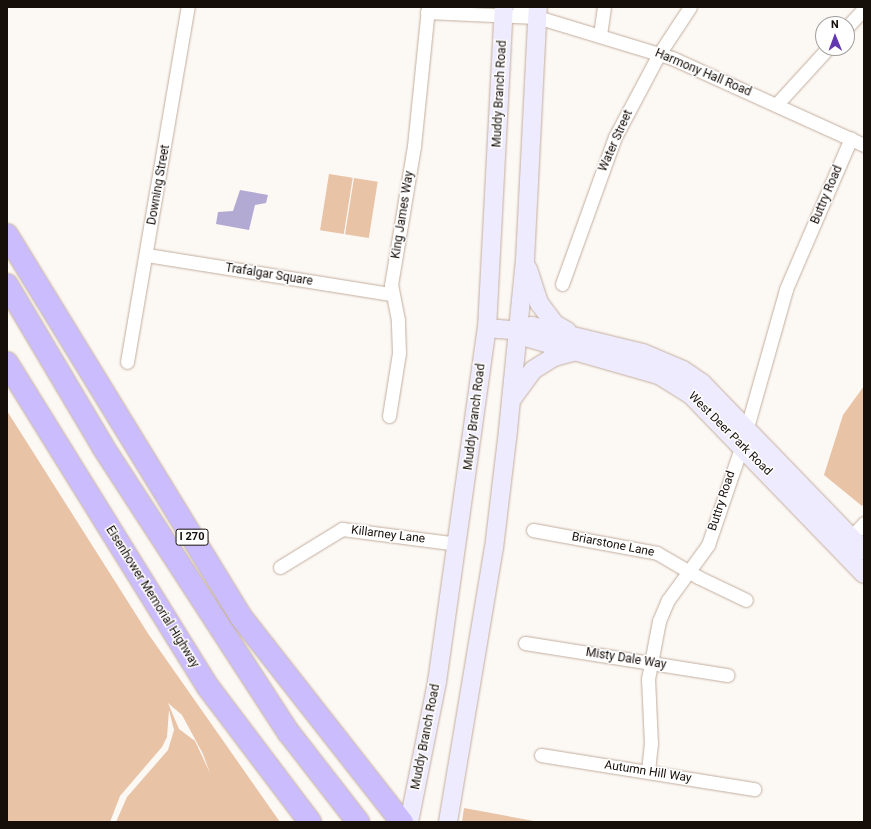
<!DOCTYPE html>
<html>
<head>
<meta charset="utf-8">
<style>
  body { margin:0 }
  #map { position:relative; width:871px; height:829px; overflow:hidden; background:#fcf8f4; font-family:Roboto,sans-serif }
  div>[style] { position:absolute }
  .green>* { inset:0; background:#e8c3a6; transform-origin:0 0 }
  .water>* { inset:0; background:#b3aad4 }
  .roads { filter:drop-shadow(0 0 1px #c2ae9e) drop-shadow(0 0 1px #c2ae9e) }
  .street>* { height:13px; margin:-6.5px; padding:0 6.5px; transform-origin:6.5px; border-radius:6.5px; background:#fff }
  .secondary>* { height:18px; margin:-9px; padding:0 9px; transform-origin:9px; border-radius:9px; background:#efebfe }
  .highway>* { height:22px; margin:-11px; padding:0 11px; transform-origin:11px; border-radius:11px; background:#cbbdfd }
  span { translate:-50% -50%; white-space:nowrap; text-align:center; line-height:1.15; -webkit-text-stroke:3px #fff; paint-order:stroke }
  .shield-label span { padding:1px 3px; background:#fff; border:1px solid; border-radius:3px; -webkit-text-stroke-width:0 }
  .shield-label { font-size:11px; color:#150e09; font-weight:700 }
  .street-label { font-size:12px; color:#150e09 }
  .frame { position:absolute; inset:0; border:8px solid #150e09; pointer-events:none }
  .north { position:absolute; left:815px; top:16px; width:40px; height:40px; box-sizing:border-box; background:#fff; border:1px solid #a19f9d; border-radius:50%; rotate:359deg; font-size:11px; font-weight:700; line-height:16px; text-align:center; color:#150e09 }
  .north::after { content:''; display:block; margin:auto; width:14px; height:18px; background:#6237af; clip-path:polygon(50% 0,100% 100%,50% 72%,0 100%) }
</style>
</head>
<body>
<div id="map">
  <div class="green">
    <i style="left:329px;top:174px;width:24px;height:57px;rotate:9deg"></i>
    <i style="left:354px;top:178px;width:24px;height:57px;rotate:9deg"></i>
    <i style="clip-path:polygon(864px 386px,864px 503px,862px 506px,824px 475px,843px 415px)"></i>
    <i style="clip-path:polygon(evenodd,7px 411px,149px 635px,280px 822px,116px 822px,127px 797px,168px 750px,174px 730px,169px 710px,167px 737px,162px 747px,120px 796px,110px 822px,7px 822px,7px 411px,168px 703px,182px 715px,203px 754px,210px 773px,195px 741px,179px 729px,168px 703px)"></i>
    <i style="clip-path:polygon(464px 808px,539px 822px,462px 822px)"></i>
  </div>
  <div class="water">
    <i style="clip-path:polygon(240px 190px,268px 195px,266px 203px,255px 205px,249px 230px,216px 224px,218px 212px,233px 211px)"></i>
  </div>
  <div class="roads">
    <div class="street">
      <i style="left:519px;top:7px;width:21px;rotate:29deg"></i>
      <i style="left:537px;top:17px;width:141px;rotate:16.9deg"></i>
      <i style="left:672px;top:58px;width:211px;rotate:24.4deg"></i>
      <i style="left:427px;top:12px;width:109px;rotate:2.6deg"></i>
      <i style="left:847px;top:27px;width:25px;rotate:-47deg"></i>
      <i style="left:600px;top:35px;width:28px;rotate:-82deg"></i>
      <i style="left:776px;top:105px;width:77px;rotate:-47.6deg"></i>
      <i style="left:147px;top:255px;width:247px;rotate:9.1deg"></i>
      <i style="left:562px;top:284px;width:156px;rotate:-70.2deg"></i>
      <i style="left:615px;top:137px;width:94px;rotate:-62.1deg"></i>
      <i style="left:659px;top:54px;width:56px;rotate:-56.6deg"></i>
      <i style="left:127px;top:362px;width:360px;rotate:-80.3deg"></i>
      <i style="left:389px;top:416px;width:64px;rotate:-81deg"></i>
      <i style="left:399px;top:353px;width:33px;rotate:-92deg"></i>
      <i style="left:398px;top:320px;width:36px;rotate:-101deg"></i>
      <i style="left:391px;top:285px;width:141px;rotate:-80.6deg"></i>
      <i style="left:414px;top:146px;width:140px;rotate:-84.2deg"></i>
      <i style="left:533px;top:530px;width:126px;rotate:10.5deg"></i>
      <i style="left:657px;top:553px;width:48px;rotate:30.3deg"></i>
      <i style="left:698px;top:577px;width:53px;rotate:25.6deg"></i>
      <i style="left:852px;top:536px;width:18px;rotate:-47deg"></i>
      <i style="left:280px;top:567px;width:73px;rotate:-31.5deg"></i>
      <i style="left:342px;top:529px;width:117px;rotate:7.4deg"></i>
      <i style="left:525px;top:643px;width:205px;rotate:9deg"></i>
      <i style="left:541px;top:755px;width:216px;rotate:9.1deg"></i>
      <i style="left:648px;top:771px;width:27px;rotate:-84deg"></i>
      <i style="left:651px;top:744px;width:65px;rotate:-92.6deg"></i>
      <i style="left:648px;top:679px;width:59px;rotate:-79.3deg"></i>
      <i style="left:659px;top:621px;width:23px;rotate:-67deg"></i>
      <i style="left:668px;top:600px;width:68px;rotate:-54deg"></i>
      <i style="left:708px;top:545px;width:106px;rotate:-71.2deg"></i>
      <i style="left:742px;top:445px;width:162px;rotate:-74.2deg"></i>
      <i style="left:786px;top:289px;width:164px;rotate:-66.7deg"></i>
    </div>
    <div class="secondary">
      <i style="left:528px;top:269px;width:36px;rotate:72deg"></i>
      <i style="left:539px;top:303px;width:26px;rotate:53deg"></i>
      <i style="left:555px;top:324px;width:14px;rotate:30deg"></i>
      <i style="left:487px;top:328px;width:32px;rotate:5deg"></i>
      <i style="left:519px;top:331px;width:14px;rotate:-21deg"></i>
      <i style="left:532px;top:326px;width:114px;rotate:13.7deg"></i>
      <i style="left:643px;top:353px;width:43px;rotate:23deg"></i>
      <i style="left:683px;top:370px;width:23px;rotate:34deg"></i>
      <i style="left:702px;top:383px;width:233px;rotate:46deg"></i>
      <i style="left:519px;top:331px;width:12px;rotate:35deg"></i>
      <i style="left:529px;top:338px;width:135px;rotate:15.9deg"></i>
      <i style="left:659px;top:375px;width:36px;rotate:32deg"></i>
      <i style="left:690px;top:394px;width:250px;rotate:46deg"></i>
      <i style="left:512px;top:399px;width:36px;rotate:-54deg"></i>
      <i style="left:533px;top:370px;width:25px;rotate:-32deg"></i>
      <i style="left:554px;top:357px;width:24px;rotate:-15deg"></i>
      <i style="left:409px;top:822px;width:143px;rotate:-78.7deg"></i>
      <i style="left:437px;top:682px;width:358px;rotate:-82deg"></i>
      <i style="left:487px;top:328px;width:321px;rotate:-87deg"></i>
      <i style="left:448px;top:822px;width:278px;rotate:-80.5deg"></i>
      <i style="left:494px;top:548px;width:119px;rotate:-83.2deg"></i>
      <i style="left:508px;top:430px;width:171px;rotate:-84.3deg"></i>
      <i style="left:525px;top:260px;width:253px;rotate:-87.1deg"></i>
    </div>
    <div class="highway">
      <i style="left:7px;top:235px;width:448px;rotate:58.5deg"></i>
      <i style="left:241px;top:617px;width:261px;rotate:51.9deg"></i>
      <i style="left:7px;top:285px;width:188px;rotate:59.3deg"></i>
      <i style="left:103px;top:447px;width:341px;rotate:57deg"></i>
      <i style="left:289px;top:733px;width:113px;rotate:52.2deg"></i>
      <i style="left:7px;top:363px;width:381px;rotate:58.2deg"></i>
      <i style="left:208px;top:687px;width:169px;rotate:52.9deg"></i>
    </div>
  </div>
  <div class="shield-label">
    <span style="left:192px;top:537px">I 270</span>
  </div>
  <div class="street-label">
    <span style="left:703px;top:73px;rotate:23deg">Harmony Hall Road</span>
    <span style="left:500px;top:94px;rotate:-87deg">Muddy Branch Road</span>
    <span style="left:616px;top:141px;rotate:-66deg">Water Street</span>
    <span style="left:159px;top:185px;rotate:-80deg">Downing Street</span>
    <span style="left:827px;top:195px;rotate:-67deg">Buttry Road</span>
    <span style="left:403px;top:215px;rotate:-81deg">King James Way</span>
    <span style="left:269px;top:275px;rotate:9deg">Trafalgar Square</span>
    <span style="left:475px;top:417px;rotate:-83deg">Muddy Branch Road</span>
    <span style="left:730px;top:434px;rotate:45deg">West Deer Park Road</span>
    <span style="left:722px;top:501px;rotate:-72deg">Buttry Road</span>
    <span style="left:388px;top:535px;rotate:7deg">Killarney Lane</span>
    <span style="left:613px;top:545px;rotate:11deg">Briarstone Lane</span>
    <span style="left:152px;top:597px;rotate:58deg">Eisenhower Memorial Highway</span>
    <span style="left:626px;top:659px;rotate:9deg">Misty Dale Way</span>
    <span style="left:426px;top:737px;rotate:-79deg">Muddy Branch Road</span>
    <span style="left:648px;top:772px;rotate:9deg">Autumn Hill Way</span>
  </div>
  <div class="frame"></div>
  <div class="north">N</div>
</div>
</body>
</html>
